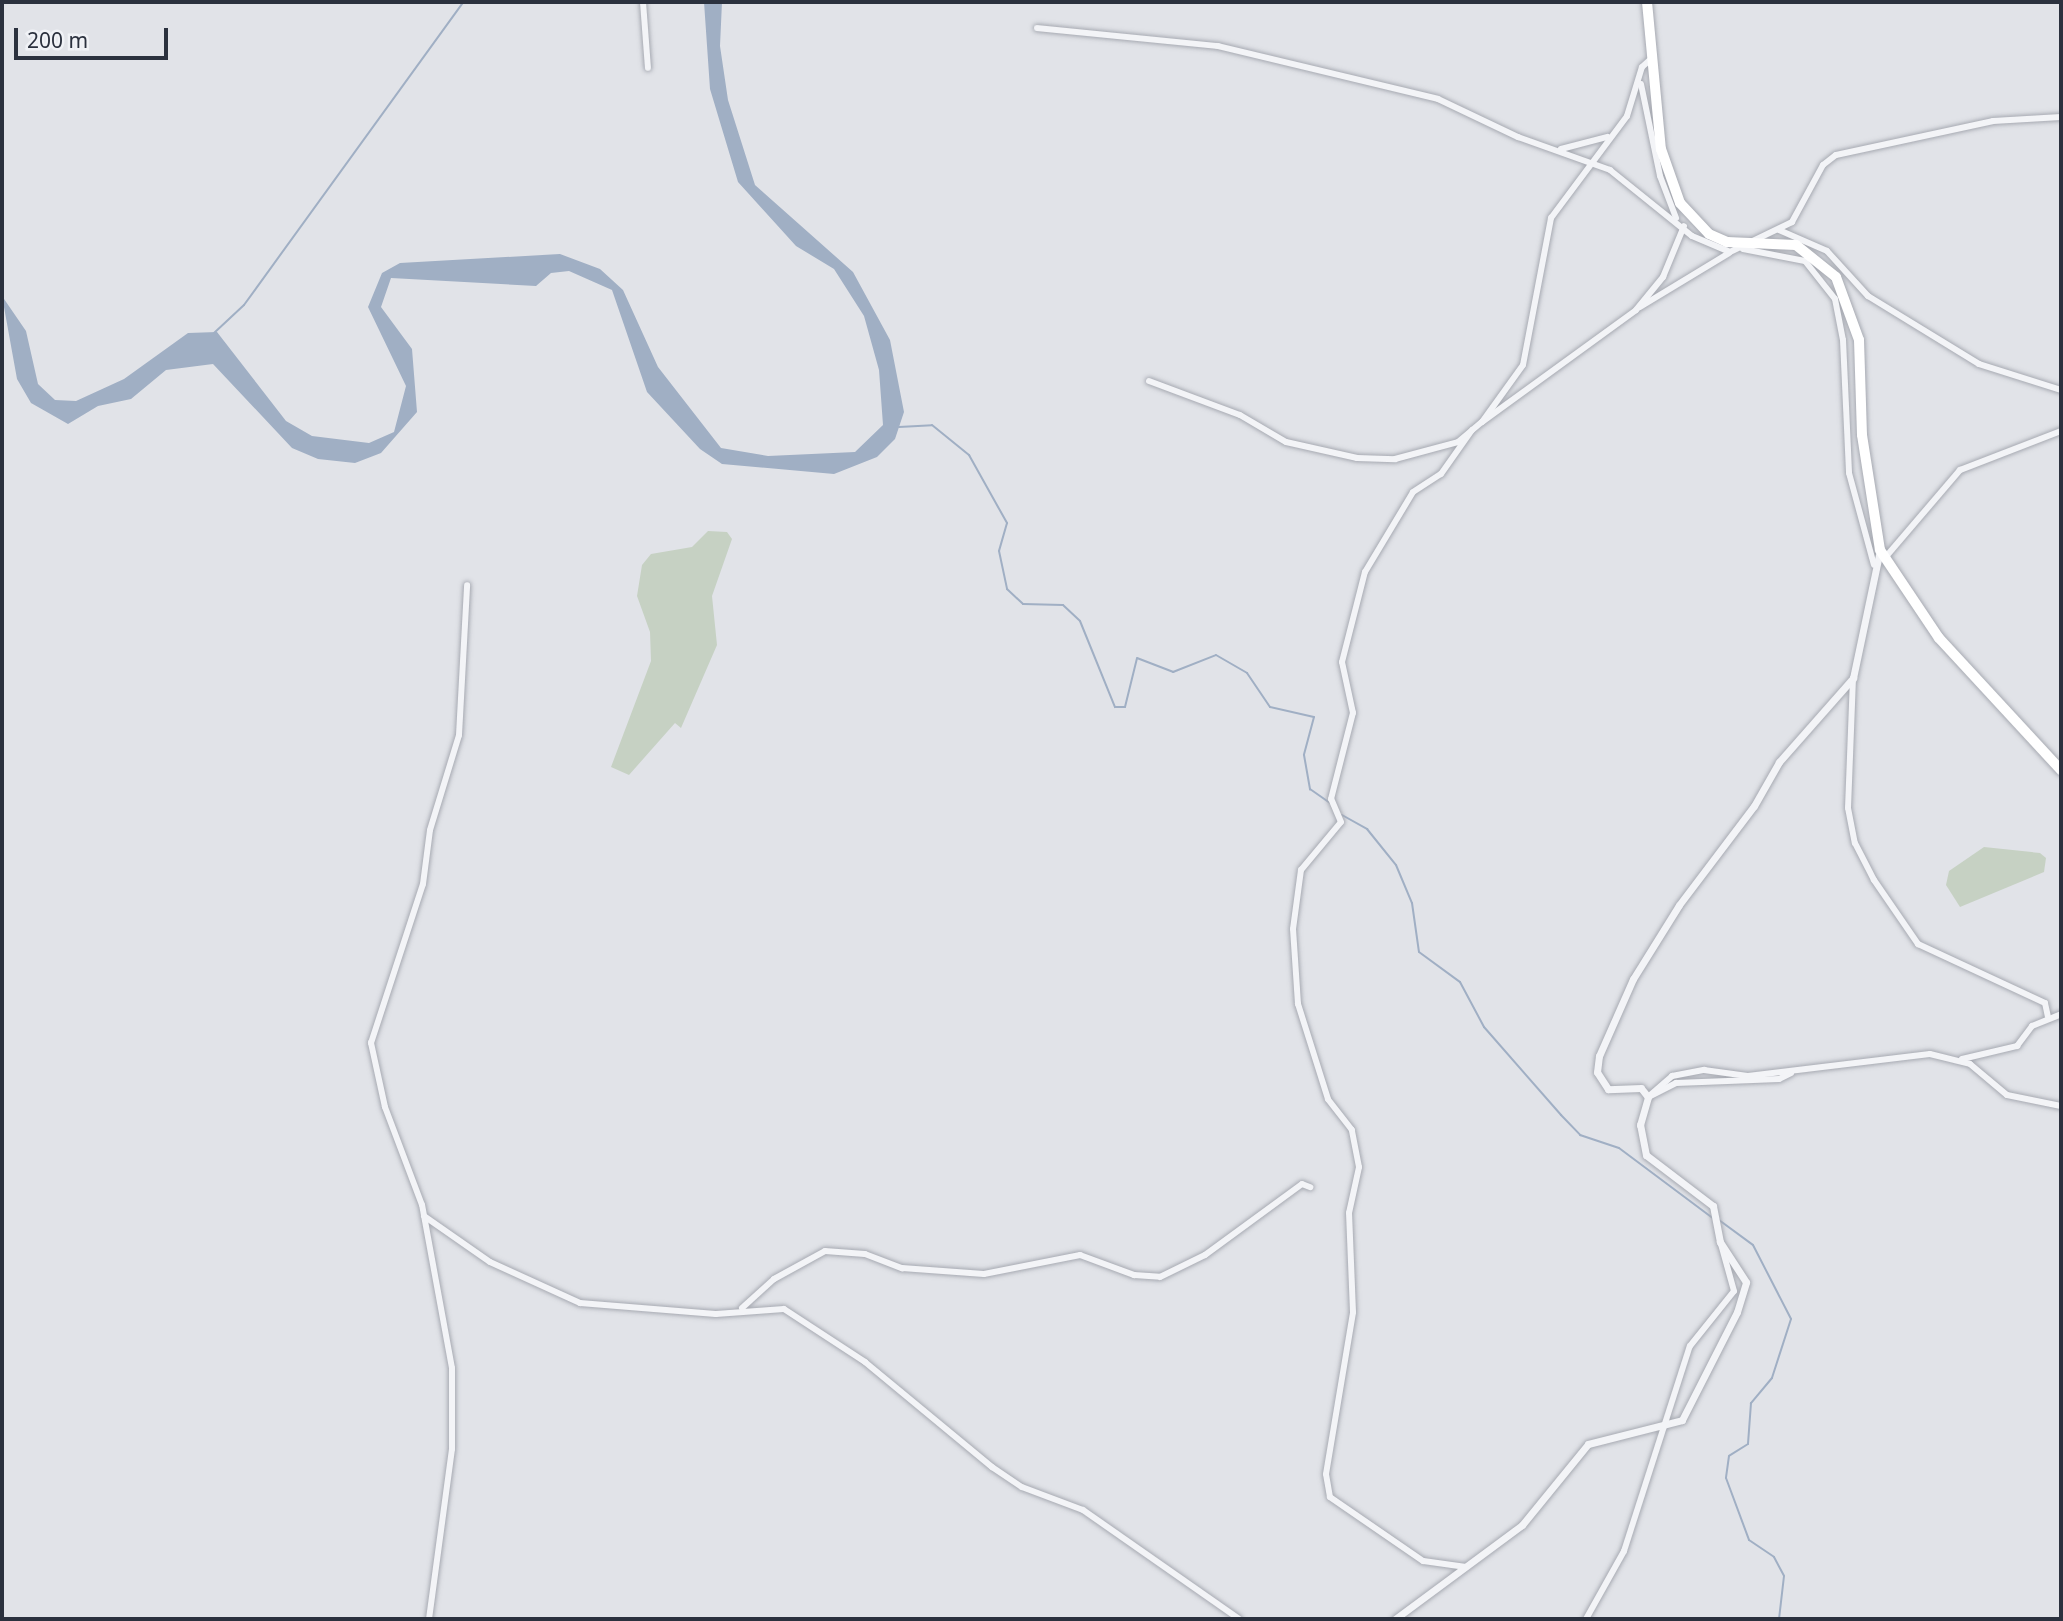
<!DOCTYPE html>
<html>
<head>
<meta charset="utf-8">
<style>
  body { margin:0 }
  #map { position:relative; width:2063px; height:1621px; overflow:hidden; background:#e1e3e8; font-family:"Noto Sans",sans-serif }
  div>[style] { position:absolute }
  .green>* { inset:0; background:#c6d1c3 }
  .water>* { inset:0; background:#a0afc4 }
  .stream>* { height:2px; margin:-1px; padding:0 1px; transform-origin:1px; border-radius:1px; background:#a0afc4 }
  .roads { filter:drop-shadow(0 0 2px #a7aab2) drop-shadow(0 0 2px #a7aab2) }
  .minor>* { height:6px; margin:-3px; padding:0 3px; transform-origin:3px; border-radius:3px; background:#f3f4f7 }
  .tertiary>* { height:7px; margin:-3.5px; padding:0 3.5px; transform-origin:3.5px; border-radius:3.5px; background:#f3f4f7 }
  .primary>* { height:10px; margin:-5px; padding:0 5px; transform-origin:5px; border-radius:5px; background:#fff }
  span { translate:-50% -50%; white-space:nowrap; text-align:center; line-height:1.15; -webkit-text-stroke:5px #f0f2f6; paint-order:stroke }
  .frame { position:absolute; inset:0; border:4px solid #2b313e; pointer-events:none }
  .scale { position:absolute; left:14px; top:28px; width:154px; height:32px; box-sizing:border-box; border:4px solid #2b313e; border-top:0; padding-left:9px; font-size:21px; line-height:24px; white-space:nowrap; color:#2b313e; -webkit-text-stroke:5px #f0f2f6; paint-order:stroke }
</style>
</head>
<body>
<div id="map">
  <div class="green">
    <i style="clip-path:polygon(708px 531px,727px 532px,732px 539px,712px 596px,717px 645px,681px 728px,675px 723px,629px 775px,611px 767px,651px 661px,650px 632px,637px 596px,642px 565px,651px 554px,692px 547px)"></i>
    <i style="clip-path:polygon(1984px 847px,2040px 853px,2046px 858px,2044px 872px,1960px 907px,1946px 885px,1949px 871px)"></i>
  </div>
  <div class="water">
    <i style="clip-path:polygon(704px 2px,722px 2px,720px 46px,728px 100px,755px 185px,853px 272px,890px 340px,904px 412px,895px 439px,877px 457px,834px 474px,722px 464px,700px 449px,647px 392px,612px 290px,569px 271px,551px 273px,536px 286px,391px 278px,381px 307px,412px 349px,417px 412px,381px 453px,355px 463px,318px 459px,292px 448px,213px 364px,166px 370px,131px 399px,98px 406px,68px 424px,31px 403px,17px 379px,2px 296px,26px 331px,38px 384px,55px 400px,76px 401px,124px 379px,188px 333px,217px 332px,286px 421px,312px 436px,369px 443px,394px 432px,406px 386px,368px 307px,382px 273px,400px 263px,560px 254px,600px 269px,623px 290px,658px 367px,721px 448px,768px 456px,855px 452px,883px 425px,879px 370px,864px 316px,834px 269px,796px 246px,738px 182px,710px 89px)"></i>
  </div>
  <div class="stream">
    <i style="left:214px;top:333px;width:41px;rotate:-43deg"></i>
    <i style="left:244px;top:305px;width:374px;rotate:-54.1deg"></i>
    <i style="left:899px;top:427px;width:33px;rotate:-3deg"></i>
    <i style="left:932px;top:425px;width:48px;rotate:39deg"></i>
    <i style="left:969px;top:455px;width:78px;rotate:60.8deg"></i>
    <i style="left:1007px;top:523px;width:29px;rotate:106deg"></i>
    <i style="left:999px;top:551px;width:39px;rotate:78deg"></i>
    <i style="left:1007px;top:589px;width:22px;rotate:43deg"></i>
    <i style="left:1023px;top:604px;width:40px;rotate:1.4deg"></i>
    <i style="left:1063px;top:605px;width:23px;rotate:43deg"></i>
    <i style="left:1080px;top:621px;width:93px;rotate:67.9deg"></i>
    <i style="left:1115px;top:707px;width:10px"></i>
    <i style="left:1125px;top:707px;width:50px;rotate:-76.2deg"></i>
    <i style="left:1137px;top:658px;width:39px;rotate:21deg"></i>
    <i style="left:1173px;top:672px;width:46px;rotate:-21.6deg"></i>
    <i style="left:1216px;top:655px;width:36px;rotate:30deg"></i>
    <i style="left:1247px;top:673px;width:41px;rotate:55.9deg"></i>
    <i style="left:1270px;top:707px;width:45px;rotate:12.8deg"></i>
    <i style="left:1314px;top:717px;width:39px;rotate:105deg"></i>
    <i style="left:1304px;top:755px;width:35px;rotate:80deg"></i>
    <i style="left:1310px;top:789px;width:24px;rotate:35deg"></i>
    <i style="left:1342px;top:815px;width:29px;rotate:29deg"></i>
    <i style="left:1367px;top:829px;width:46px;rotate:51.1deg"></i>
    <i style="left:1396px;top:865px;width:41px;rotate:67.2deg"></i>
    <i style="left:1412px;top:903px;width:49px;rotate:81.9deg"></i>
    <i style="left:1419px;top:952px;width:51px;rotate:36.2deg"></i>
    <i style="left:1460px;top:982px;width:51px;rotate:61.9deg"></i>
    <i style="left:1484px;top:1027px;width:117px;rotate:48.8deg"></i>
    <i style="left:1561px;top:1115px;width:28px;rotate:46deg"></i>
    <i style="left:1580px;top:1135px;width:41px;rotate:18.4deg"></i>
    <i style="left:1619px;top:1148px;width:119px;rotate:36.8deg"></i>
    <i style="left:1719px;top:1220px;width:42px;rotate:36.3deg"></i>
    <i style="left:1753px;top:1245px;width:83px;rotate:62.8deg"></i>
    <i style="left:1791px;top:1319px;width:62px;rotate:107.9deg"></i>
    <i style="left:1772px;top:1378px;width:33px;rotate:130deg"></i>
    <i style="left:1751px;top:1403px;width:41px;rotate:94.2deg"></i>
    <i style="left:1748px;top:1444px;width:22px;rotate:148deg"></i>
    <i style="left:1729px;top:1456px;width:22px;rotate:98deg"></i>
    <i style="left:1726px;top:1478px;width:66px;rotate:69.6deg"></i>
    <i style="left:1749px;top:1540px;width:30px;rotate:34deg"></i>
    <i style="left:1774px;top:1557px;width:21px;rotate:62deg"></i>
    <i style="left:1784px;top:1576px;width:43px;rotate:96.6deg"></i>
  </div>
  <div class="roads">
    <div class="minor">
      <i style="left:643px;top:2px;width:66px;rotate:85.7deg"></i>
      <i style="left:1037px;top:28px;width:182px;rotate:5.7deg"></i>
      <i style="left:1218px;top:46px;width:226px;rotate:13.5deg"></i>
      <i style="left:1438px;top:99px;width:89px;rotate:25.4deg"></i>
      <i style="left:1518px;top:137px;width:98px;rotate:19.7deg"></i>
      <i style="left:1610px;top:170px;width:105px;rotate:38.8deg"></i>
      <i style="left:1692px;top:236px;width:41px;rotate:22.8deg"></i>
      <i style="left:1730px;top:252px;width:69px;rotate:-25.8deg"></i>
      <i style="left:1792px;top:222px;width:65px;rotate:-61.5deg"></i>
      <i style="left:1823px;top:165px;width:16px;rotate:-38deg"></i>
      <i style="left:1836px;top:155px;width:161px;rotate:-12.2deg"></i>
      <i style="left:1993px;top:121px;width:68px;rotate:-3.4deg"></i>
      <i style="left:1641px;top:84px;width:94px;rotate:78.3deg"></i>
      <i style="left:1660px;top:176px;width:45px;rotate:69.1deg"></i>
      <i style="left:1561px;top:149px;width:48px;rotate:-14.6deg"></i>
      <i style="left:1779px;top:230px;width:52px;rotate:23.6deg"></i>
      <i style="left:1827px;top:251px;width:61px;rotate:47.7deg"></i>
      <i style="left:1868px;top:296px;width:130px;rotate:31.5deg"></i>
      <i style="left:1979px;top:364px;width:86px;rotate:17.6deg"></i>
      <i style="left:1743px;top:249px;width:63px;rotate:11deg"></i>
      <i style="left:1805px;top:261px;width:48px;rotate:51.7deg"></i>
      <i style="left:1835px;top:299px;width:42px;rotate:79deg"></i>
      <i style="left:1843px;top:340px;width:133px;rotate:87.4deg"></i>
      <i style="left:1849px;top:473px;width:95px;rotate:74.8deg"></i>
      <i style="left:1640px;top:307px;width:104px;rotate:-31.2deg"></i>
      <i style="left:1149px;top:381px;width:97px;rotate:20.5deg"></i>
      <i style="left:1240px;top:415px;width:53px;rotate:30.4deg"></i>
      <i style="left:1286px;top:442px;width:73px;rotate:12.7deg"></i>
      <i style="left:1357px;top:458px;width:38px;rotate:2deg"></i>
      <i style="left:1395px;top:459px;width:65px;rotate:-15.1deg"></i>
      <i style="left:1458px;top:442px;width:31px;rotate:-40deg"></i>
      <i style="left:1482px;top:422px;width:70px;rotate:-54.3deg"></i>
      <i style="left:1523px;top:365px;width:150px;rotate:-79.2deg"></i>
      <i style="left:1551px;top:218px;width:127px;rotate:-53.3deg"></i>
      <i style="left:1627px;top:116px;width:51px;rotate:-73deg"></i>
      <i style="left:1642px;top:67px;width:12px;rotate:-42deg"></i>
      <i style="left:1482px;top:422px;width:190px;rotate:-36deg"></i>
      <i style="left:1636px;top:310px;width:43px;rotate:-50.7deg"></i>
      <i style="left:1663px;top:277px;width:55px;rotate:-67.6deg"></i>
      <i style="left:1884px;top:559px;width:117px;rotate:-49.5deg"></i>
      <i style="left:1960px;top:470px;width:108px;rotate:-21.1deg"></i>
      <i style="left:1853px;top:678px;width:130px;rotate:92.2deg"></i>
      <i style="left:1848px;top:808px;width:36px;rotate:79deg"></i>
      <i style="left:1855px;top:843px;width:42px;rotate:62.8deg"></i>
      <i style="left:1874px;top:880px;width:78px;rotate:55.5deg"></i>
      <i style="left:1918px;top:944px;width:140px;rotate:24.9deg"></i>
      <i style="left:2045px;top:1003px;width:14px;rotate:78deg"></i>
      <i style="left:1962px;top:1059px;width:57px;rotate:-13.3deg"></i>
      <i style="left:2017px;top:1046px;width:25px;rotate:-53deg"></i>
      <i style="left:2032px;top:1026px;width:31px;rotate:-22deg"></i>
      <i style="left:1791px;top:1073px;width:13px;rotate:153deg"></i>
      <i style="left:1779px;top:1079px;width:103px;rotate:177.8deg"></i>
      <i style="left:1676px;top:1083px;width:31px;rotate:153deg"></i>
      <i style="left:1648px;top:1097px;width:32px;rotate:-41deg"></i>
      <i style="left:1672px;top:1076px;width:33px;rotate:-11deg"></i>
      <i style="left:1704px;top:1070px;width:44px;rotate:7.8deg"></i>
      <i style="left:1748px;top:1076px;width:183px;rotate:-6.9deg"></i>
      <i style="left:1930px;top:1054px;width:41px;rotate:14deg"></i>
      <i style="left:1970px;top:1064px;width:48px;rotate:40deg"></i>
      <i style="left:2007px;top:1095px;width:55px;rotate:11.5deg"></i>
      <i style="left:424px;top:1216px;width:80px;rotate:34.9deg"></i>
      <i style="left:490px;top:1262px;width:99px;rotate:24.5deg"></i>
      <i style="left:580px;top:1303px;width:136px;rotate:4.6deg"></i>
      <i style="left:716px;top:1314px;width:68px;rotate:-4.2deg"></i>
      <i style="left:784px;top:1309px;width:97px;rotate:33.2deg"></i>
      <i style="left:865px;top:1362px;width:165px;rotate:39.6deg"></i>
      <i style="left:992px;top:1467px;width:36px;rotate:34deg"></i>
      <i style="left:1022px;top:1487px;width:65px;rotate:20.7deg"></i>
      <i style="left:1083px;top:1510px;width:190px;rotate:34.9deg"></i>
      <i style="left:742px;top:1308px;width:43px;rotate:-42.2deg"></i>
      <i style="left:774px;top:1279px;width:58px;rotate:-28.8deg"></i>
      <i style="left:825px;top:1251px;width:40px;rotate:4.3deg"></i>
      <i style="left:865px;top:1254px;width:40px;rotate:21deg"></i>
      <i style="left:902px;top:1268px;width:82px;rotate:4.2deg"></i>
      <i style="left:984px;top:1274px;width:98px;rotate:-11.2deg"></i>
      <i style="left:1080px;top:1255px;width:58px;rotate:20.3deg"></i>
      <i style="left:1134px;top:1275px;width:26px;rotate:4deg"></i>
      <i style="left:1160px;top:1277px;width:50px;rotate:-26.1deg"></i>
      <i style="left:1205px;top:1255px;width:120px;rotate:-36.2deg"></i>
      <i style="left:1302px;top:1184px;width:9px;rotate:21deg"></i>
      <i style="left:1466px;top:1567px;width:43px;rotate:-172.1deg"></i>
      <i style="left:1423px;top:1561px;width:113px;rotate:-145.5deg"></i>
      <i style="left:1330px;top:1497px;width:23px;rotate:-100deg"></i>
      <i style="left:1326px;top:1474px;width:164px;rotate:-80.5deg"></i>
      <i style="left:1353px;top:1312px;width:99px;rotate:-92.3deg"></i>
      <i style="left:1349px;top:1213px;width:47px;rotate:-77.7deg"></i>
      <i style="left:1359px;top:1167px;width:38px;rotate:-101deg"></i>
      <i style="left:1352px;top:1130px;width:39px;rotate:-128deg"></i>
      <i style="left:1328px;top:1099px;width:100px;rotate:-107.5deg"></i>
      <i style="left:1298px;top:1004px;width:75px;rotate:-93.8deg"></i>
      <i style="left:1293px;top:929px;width:60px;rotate:-82.3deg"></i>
      <i style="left:1301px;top:870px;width:62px;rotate:-50.2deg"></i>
      <i style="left:1341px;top:822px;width:25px;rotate:-113deg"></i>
      <i style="left:1331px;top:799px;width:89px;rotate:-75.7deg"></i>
      <i style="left:1353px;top:713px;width:52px;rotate:-102.2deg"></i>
      <i style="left:1342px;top:662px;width:93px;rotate:-75.7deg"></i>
      <i style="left:1365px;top:572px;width:93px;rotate:-59deg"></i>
      <i style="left:1413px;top:492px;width:33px;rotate:-33deg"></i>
      <i style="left:1441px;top:474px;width:54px;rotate:-54.8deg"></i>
      <i style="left:429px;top:1619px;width:172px;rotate:-82.3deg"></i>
      <i style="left:452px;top:1449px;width:81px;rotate:-90deg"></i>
      <i style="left:452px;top:1368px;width:166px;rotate:-100.4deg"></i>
      <i style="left:422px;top:1205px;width:105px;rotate:-110.7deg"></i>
      <i style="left:385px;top:1107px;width:66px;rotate:-102.3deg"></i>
      <i style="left:371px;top:1043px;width:167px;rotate:-71.9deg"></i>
      <i style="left:423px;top:884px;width:54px;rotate:-82.6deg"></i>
      <i style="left:430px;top:830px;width:99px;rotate:-73deg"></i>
      <i style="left:459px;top:735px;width:150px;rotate:-86.9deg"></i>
      <i style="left:1586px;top:1619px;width:78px;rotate:-60.8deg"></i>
      <i style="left:1624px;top:1551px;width:215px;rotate:-72.2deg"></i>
      <i style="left:1690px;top:1346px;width:70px;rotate:-51.3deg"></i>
      <i style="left:1734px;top:1291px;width:49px;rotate:-105.5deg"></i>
    </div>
    <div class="tertiary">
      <i style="left:1395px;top:1619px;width:158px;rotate:-36.5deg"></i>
      <i style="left:1522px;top:1525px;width:104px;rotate:-50.8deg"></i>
      <i style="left:1588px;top:1444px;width:97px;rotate:-14.3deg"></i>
      <i style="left:1682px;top:1420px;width:121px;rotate:-63deg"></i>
      <i style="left:1737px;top:1312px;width:31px;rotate:-73deg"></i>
      <i style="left:1746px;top:1282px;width:48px;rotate:-123deg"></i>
      <i style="left:1720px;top:1242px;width:37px;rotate:-101deg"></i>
      <i style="left:1713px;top:1206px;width:84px;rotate:-142.7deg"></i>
      <i style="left:1646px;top:1155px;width:31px;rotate:-101deg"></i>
      <i style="left:1640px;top:1125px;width:29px;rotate:-74deg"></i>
      <i style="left:1648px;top:1097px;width:11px;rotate:-128deg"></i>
      <i style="left:1641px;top:1088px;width:33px;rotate:178deg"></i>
      <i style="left:1608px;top:1089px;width:20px;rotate:-123deg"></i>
      <i style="left:1597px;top:1072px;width:16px;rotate:-83deg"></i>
      <i style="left:1599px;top:1056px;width:84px;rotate:-66.2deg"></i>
      <i style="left:1633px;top:979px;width:87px;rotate:-58.1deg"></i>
      <i style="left:1679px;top:905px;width:124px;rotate:-52.9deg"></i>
      <i style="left:1754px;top:806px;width:51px;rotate:-60.4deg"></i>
      <i style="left:1779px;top:762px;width:112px;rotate:-48.6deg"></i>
      <i style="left:1853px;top:678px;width:131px;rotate:-78.1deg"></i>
    </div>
    <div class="primary">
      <i style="left:1647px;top:2px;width:148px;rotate:84.6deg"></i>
      <i style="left:1661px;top:149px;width:57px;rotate:70.6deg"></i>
      <i style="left:1680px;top:203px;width:42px;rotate:46.9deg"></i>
      <i style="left:1709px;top:234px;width:20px;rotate:24deg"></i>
      <i style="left:1727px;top:242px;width:69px;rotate:2.5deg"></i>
      <i style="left:1796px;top:245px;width:51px;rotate:38.7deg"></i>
      <i style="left:1836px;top:277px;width:67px;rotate:69.9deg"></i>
      <i style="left:1859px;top:340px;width:95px;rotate:88.2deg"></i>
      <i style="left:1862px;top:435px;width:116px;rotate:81.1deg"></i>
      <i style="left:1880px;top:550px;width:106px;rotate:56.2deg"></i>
      <i style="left:1939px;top:638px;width:180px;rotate:47.3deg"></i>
    </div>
  </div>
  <div class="frame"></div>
  <div class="scale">200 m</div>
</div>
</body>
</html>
